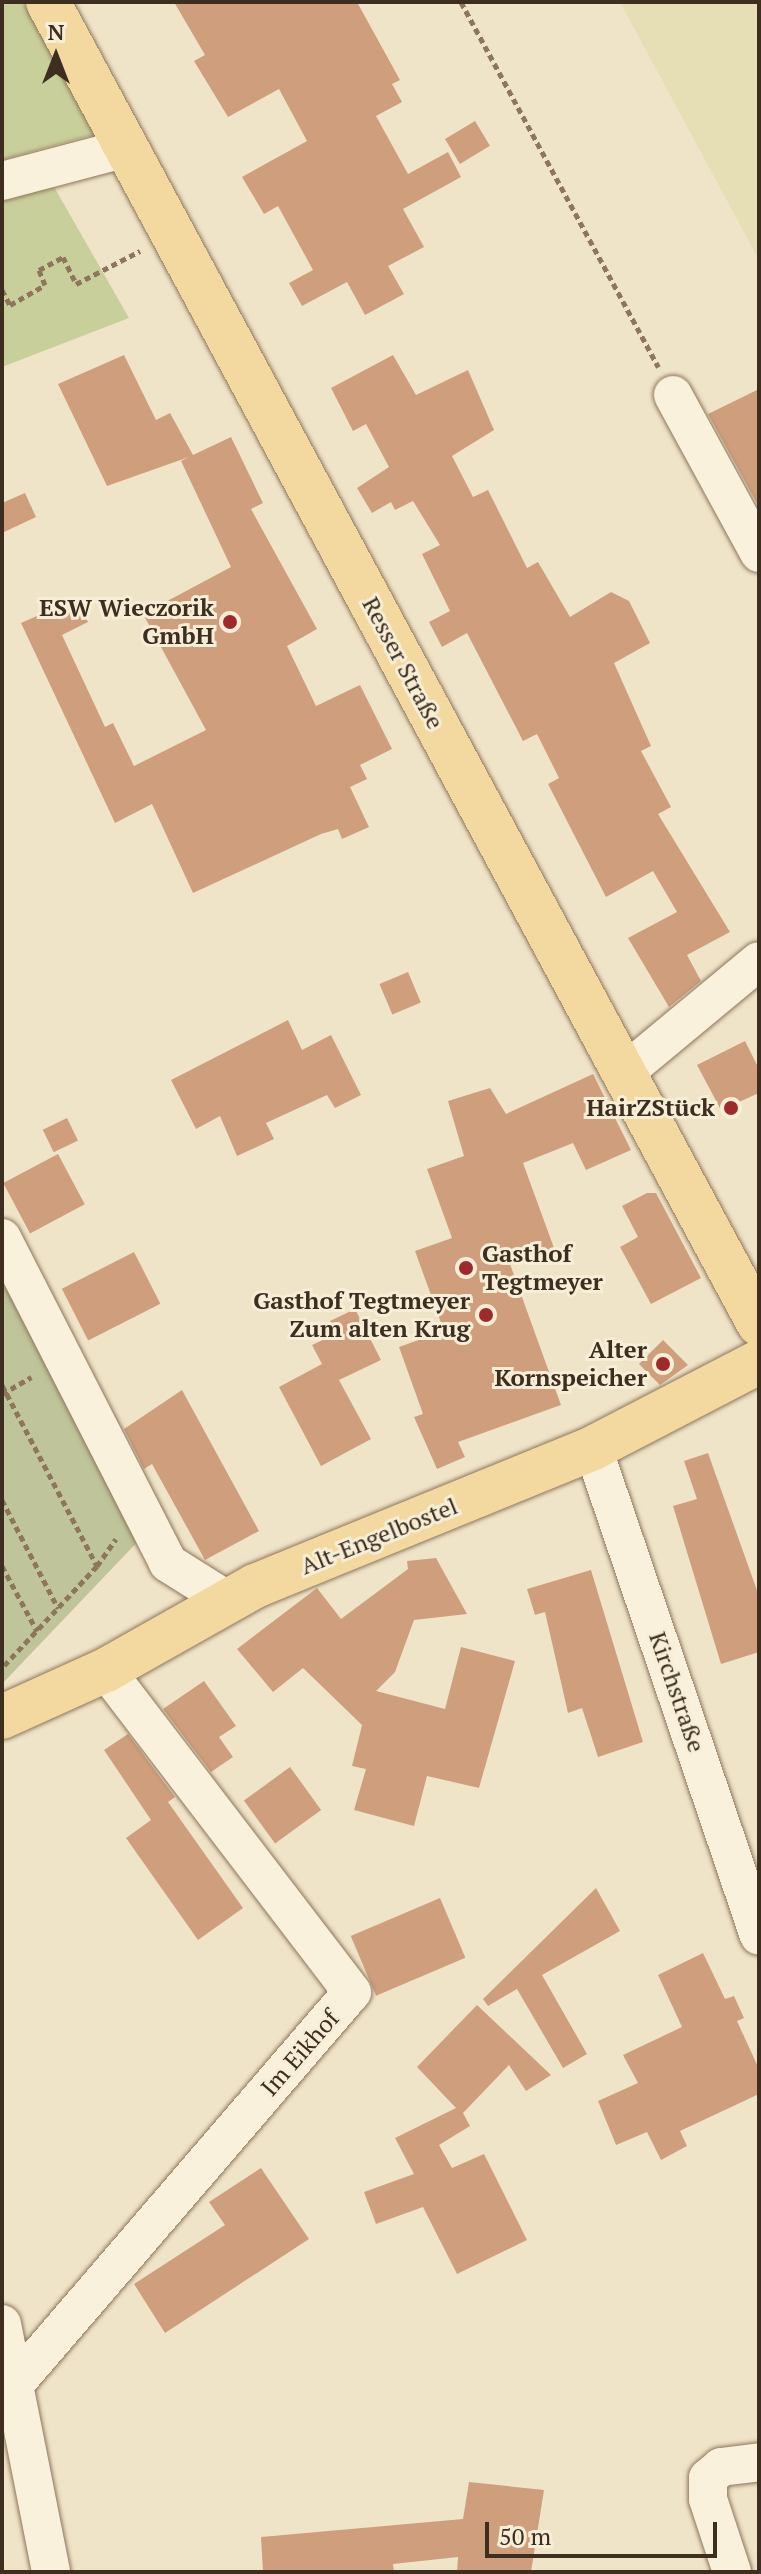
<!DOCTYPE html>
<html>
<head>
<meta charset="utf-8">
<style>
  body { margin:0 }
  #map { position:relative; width:761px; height:2574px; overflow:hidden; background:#f0e4c8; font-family:"PT Serif",serif }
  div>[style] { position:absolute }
  .farmland>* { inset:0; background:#e6deb5 }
  .green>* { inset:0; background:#c9cf9b }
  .cemetery>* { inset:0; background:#bfc49a }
  .building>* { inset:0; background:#cf9f7d; transform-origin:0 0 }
  .path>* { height:5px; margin-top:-2.5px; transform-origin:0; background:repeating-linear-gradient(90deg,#8d765c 0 6px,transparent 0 10px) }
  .roads { filter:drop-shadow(0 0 2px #8d765c) drop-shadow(0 0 2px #8d765c) }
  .minor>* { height:38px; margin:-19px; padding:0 19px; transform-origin:19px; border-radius:19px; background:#faf1dc }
  .major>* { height:44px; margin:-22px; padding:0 22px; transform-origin:22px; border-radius:22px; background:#f3d9a0 }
  .dots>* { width:22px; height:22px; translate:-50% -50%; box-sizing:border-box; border:4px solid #f7eed8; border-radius:50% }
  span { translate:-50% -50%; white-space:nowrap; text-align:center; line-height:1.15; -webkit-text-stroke:6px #f7eed8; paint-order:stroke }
  .poi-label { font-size:24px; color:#3d2e20; font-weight:700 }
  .right { translate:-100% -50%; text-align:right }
  .left { translate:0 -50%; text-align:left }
  .street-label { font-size:24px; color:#3d2e20 }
  .frame { position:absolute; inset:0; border:4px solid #3d2e20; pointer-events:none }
  .north { position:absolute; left:16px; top:16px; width:80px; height:80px; -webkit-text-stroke:6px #f7eed8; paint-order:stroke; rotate:0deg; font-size:22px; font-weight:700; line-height:32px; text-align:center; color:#3d2e20 }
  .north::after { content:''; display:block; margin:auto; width:28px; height:36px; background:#3d2e20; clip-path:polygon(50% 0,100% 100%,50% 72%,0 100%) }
  .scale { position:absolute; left:485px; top:2522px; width:232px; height:36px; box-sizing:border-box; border:4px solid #3d2e20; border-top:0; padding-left:10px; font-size:24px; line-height:28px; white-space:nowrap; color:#3d2e20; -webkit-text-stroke:6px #f7eed8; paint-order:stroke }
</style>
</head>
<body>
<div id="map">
  <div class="farmland">
    <i style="clip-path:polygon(620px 2px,759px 2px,759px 260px)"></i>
  </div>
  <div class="green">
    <i style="clip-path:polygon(2px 2px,23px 2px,96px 134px,2px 160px)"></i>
    <i style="clip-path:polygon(53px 185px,129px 318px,2px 367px,2px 198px)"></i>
  </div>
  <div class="cemetery">
    <i style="clip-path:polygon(2px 1257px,144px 1535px,2px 1684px)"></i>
  </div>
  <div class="building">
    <i style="clip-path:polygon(174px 2px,357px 2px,400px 80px,392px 84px,402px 102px,376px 116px,408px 174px,448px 152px,461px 177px,403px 209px,424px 247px,388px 266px,404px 294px,365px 315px,347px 282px,302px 306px,289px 283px,313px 270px,278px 206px,264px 214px,242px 177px,307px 141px,279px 89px,228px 117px,194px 61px,205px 55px)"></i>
    <i style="left:475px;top:121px;width:29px;height:35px;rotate:59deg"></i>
    <i style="clip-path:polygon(124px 355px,156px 420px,170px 413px,193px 455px,231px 437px,263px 503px,251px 509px,317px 629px,287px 646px,316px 706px,360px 685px,392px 749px,360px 765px,367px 779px,350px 787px,369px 827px,342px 839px,338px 829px,321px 834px,193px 893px,152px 804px,115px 823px,21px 623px,77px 598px,88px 622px,62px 635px,105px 727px,113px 723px,134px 766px,206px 730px,143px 614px,231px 567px,181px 461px,189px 457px,107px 486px,58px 384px)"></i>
    <i style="clip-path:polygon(393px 355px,416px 395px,468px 370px,494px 430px,452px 456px,473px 497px,488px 490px,527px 568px,538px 562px,570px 617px,611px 592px,629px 601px,650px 643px,614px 663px,651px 746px,641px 751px,671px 807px,658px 814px,730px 932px,687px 955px,701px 981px,669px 1007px,628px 938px,677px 912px,653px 871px,606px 897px,548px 784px,559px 778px,537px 734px,523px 741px,467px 633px,442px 647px,429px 622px,450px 611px,422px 554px,440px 545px,413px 501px,395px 510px,391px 502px,372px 513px,357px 488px,389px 467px,366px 424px,353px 431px,331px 388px)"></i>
    <i style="clip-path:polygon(759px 389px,759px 507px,708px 414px)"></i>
    <i style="clip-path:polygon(25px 493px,36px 517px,2px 533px,2px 503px)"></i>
    <i style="left:408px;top:972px;width:33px;height:31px;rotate:67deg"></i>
    <i style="clip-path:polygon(288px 1020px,302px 1050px,331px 1035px,361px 1095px,335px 1108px,327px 1095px,266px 1123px,274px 1139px,237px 1156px,220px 1116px,196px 1129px,171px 1080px)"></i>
    <i style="clip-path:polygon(745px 1041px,759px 1069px,759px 1093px,721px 1110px,697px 1065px)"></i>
    <i style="clip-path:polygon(593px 1074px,631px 1150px,586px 1170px,573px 1143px,523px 1163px,554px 1248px,510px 1264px,561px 1405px,458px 1442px,465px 1457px,437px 1469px,414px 1417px,423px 1414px,399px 1347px,444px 1331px,415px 1251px,452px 1238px,427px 1169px,464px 1156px,448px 1101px,490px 1088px,506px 1114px)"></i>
    <i style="left:67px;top:1118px;width:25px;height:27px;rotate:64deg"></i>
    <i style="left:58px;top:1154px;width:57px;height:62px;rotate:62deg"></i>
    <i style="clip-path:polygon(647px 1193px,656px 1193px,701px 1278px,651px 1304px,620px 1247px,638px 1237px,622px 1206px)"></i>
    <i style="left:134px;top:1252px;width:58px;height:81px;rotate:63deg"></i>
    <i style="clip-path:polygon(355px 1309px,381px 1360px,339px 1380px,371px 1439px,321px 1466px,279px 1387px,322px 1364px,312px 1345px,336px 1334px,330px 1321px)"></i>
    <i style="clip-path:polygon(663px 1340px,688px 1365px,660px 1385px,639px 1364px)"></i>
    <i style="clip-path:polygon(182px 1390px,259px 1531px,205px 1560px,152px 1464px,144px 1469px,124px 1429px)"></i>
    <i style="clip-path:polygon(708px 1453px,759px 1596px,759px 1652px,721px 1664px,673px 1506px,697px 1499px,684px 1461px)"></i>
    <i style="clip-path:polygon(436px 1558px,467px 1614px,414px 1620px,395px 1672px,376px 1691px,445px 1709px,461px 1647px,515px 1661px,479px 1788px,427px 1776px,414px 1826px,354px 1810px,366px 1769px,352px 1766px,362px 1725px,303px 1668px,273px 1692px,237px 1649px,317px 1588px,341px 1619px,408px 1569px,407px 1561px)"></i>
    <i style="clip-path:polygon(591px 1570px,643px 1742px,598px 1757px,582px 1708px,568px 1713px,545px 1612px,535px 1615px,527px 1589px)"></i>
    <i style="clip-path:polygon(204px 1681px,236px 1726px,219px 1737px,233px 1757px,211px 1772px,163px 1709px)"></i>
    <i style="clip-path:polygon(128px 1734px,175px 1797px,168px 1802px,243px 1908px,198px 1940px,126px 1838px,151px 1820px,104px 1750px)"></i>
    <i style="left:290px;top:1767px;width:53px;height:57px;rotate:54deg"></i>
    <i style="clip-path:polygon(596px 1888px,620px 1931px,542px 1975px,587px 2054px,563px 2068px,517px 1989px,488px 2006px,483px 1999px)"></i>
    <i style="left:440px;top:1898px;width:65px;height:97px;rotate:67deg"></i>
    <i style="clip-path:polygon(703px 1953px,725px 1999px,734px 1996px,744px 2018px,737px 2021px,759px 2069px,759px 2094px,680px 2131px,687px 2146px,661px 2160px,647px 2132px,616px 2145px,598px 2101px,638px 2083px,623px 2055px,682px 2027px,658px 1975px)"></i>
    <i style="clip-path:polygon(477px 2005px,551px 2075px,526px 2091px,509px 2065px,463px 2113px,470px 2126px,439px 2145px,452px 2168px,484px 2154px,527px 2240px,457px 2274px,423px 2207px,376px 2224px,364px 2192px,414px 2174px,395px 2138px,456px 2108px,417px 2067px)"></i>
    <i style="clip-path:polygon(261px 2168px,309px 2239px,165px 2333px,134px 2284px,225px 2225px,209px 2202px)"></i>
    <i style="clip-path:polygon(469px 2482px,544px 2490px,531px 2572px,457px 2572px,458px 2557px,393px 2564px,394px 2572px,263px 2572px,261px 2537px,463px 2519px)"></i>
  </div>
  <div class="path">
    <i style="left:461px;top:2px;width:415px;rotate:61.6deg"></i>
    <i style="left:2px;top:290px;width:17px;rotate:62deg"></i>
    <i style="left:10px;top:305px;width:40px;rotate:-29.7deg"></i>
    <i style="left:45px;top:285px;width:16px;rotate:-112deg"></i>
    <i style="left:39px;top:270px;width:27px;rotate:-28deg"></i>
    <i style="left:63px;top:257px;width:30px;rotate:64deg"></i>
    <i style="left:76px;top:284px;width:72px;rotate:-27.3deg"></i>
    <i style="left:2px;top:1385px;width:204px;rotate:62.3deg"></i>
    <i style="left:97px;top:1566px;width:139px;rotate:133deg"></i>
    <i style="left:2px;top:1394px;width:34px;rotate:-30deg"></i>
    <i style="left:2px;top:1500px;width:122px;rotate:62.6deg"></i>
    <i style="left:2px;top:1566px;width:74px;rotate:61.7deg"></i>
    <i style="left:97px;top:1566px;width:33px;rotate:-55deg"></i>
  </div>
  <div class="roads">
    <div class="minor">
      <i style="left:2px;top:181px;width:129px;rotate:-14.8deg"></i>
      <i style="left:673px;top:395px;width:180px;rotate:61.4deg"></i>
      <i style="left:624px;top:1073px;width:175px;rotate:-39.7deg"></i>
      <i style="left:2px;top:1238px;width:365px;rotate:62.9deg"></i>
      <i style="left:168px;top:1563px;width:70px;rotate:32.1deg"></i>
      <i style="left:593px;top:1448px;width:515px;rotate:71.21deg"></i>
      <i style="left:2px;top:2324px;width:253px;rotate:78.8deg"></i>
      <i style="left:14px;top:2385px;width:518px;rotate:-49.3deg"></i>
      <i style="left:352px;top:1992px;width:405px;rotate:-127.4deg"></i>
      <i style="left:732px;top:2572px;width:77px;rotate:-108.2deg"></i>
      <i style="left:708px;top:2499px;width:21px;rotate:-90deg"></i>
      <i style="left:708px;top:2478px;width:17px;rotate:-40deg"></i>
      <i style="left:721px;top:2467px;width:38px;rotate:-7deg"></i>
    </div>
    <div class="major">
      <i style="left:48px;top:2px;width:1501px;rotate:61.73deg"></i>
      <i style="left:2px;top:1717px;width:114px;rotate:-24.3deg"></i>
      <i style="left:106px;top:1670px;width:171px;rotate:-29.4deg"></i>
      <i style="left:255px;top:1586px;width:365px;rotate:-22.2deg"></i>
      <i style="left:593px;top:1448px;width:187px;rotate:-27.4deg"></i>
    </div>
  </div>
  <div class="dots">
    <i style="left:230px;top:622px;background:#9e2a2b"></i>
    <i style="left:731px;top:1108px;background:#9e2a2b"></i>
    <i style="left:466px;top:1268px;background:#9e2a2b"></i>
    <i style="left:486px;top:1315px;background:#9e2a2b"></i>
    <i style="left:663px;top:1364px;background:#9e2a2b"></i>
  </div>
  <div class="poi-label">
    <span class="right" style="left:214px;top:622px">ESW Wieczorik<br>GmbH</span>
    <span class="right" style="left:715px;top:1108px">HairZStück</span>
    <span class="left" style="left:482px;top:1268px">Gasthof<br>Tegtmeyer</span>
    <span class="right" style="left:470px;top:1315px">Gasthof Tegtmeyer<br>Zum alten Krug</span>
    <span class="right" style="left:647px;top:1364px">Alter<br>Kornspeicher</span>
  </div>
  <div class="street-label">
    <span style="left:403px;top:663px;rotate:62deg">Resser Straße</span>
    <span style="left:379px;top:1536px;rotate:-22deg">Alt-Engelbostel</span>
    <span style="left:677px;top:1692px;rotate:71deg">Kirchstraße</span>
    <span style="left:300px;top:2053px;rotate:-49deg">Im Eikhof</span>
  </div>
  <div class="frame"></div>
  <div class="north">N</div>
  <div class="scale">50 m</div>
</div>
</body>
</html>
